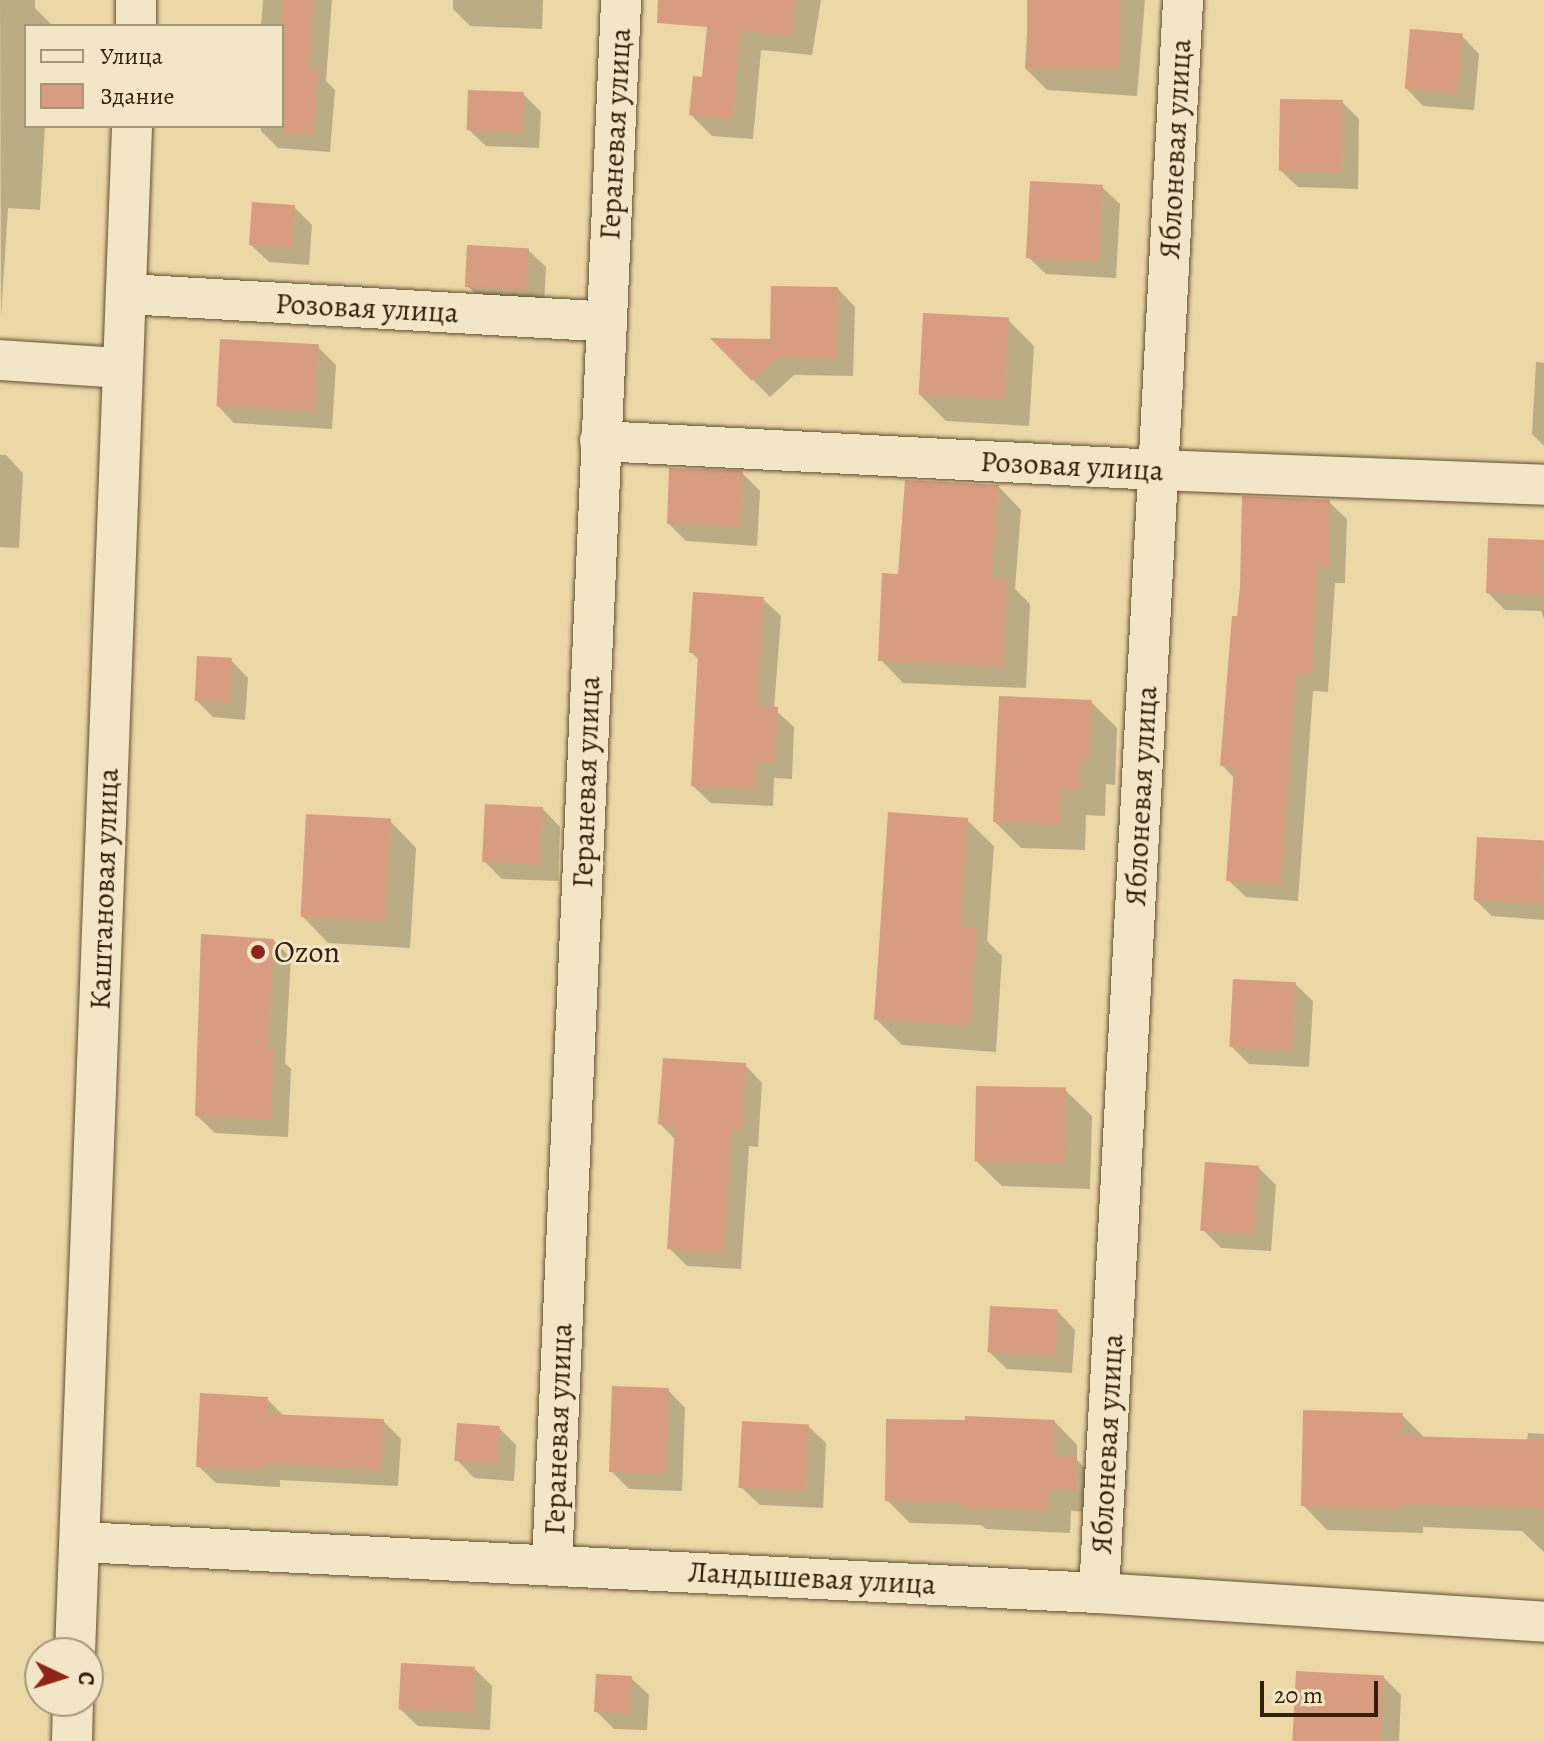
<!DOCTYPE html>
<html>
<head>
<meta charset="utf-8">
<style>
  body { margin:0 }
  #map { position:relative; width:1544px; height:1741px; overflow:hidden; background:#ecd8a7; font-family:Alegreya,serif }
  div>[style] { position:absolute }
  .shadow>* { inset:0; background:#0003 }
  .building>* { inset:0; background:#d89c80; transform-origin:0 0 }
  .roads { filter:drop-shadow(0 0 2px #624e30) drop-shadow(0 0 2px #624e30) }
  .minor>* { height:40px; margin:-20px; padding:0 20px; transform-origin:20px; border-radius:20px; background:#f3e6c6 }
  .dots>* { width:22px; height:22px; translate:-50% -50%; box-sizing:border-box; border:4px solid #f3e6c6; border-radius:50% }
  span { translate:-50% -50%; white-space:nowrap; text-align:center; line-height:1.15; -webkit-text-stroke:6px #f3e6c6; paint-order:stroke }
  .street-label { font-size:30px; color:#342008 }
  .poi-label { font-size:30px; color:#342008 }
  .left { translate:0 -50%; text-align:left }
  .legend { position:absolute; left:24px; top:24px; width:260px; height:104px; box-sizing:border-box; background:#f3e6c6; border:2px solid #a7977a; margin:0; padding:10px 14px; list-style:none; font-size:24px; color:#342008 }
  .legend li { display:flex; align-items:center; gap:16px; height:40px }
  .legend b { width:40px; border:2px solid #a7977a }
  .north { position:absolute; left:24px; top:1637px; width:80px; height:80px; box-sizing:border-box; background:#f3e6c6; border:2px solid #a7977a; border-radius:50%; rotate:94deg; font-size:22px; font-weight:700; line-height:32px; text-align:center; color:#342008 }
  .north::after { content:''; display:block; margin:auto; width:28px; height:36px; background:#8f2418; clip-path:polygon(50% 0,100% 100%,50% 72%,0 100%) }
  .scale { position:absolute; left:1260px; top:1681px; width:118px; height:36px; box-sizing:border-box; border:4px solid #342008; border-top:0; padding-left:10px; font-size:24px; line-height:28px; white-space:nowrap; color:#342008; -webkit-text-stroke:6px #f3e6c6; paint-order:stroke }
</style>
</head>
<body>
<div id="map">
  <div class="shadow">
    <i style="clip-path:polygon(0 0,35px 0,35px 8px,51px 24px,26px 26px,26px 126px,45px 126px,40px 210px,8px 208px,1px 317px)"></i>
    <i style="clip-path:polygon(263px 0,332px 0,326px 81px,335px 90px,330px 152px,278px 148px,261px 131px,261px 126px,282px 126px,282px 26px,261px 26px)"></i>
    <i style="clip-path:polygon(453px 0,543px 0,542px 29px,470px 26px,453px 9px)"></i>
    <i style="clip-path:polygon(713px 0,821px 0,812px 55px,761px 50px,753px 139px,712px 136px,691px 115px,704px 79px)"></i>
    <i style="clip-path:polygon(1029px 0,1145px 0,1137px 96px,1047px 90px,1025px 68px)"></i>
    <i style="clip-path:polygon(1462px 36px,1479px 54px,1474px 110px,1423px 106px,1406px 88px)"></i>
    <i style="clip-path:polygon(523px 94px,541px 112px,539px 148px,486px 146px,468px 129px)"></i>
    <i style="clip-path:polygon(1342px 102px,1359px 119px,1358px 189px,1298px 187px,1280px 170px)"></i>
    <i style="clip-path:polygon(1102px 187px,1120px 204px,1116px 278px,1046px 274px,1028px 257px)"></i>
    <i style="clip-path:polygon(294px 207px,312px 225px,309px 265px,269px 262px,251px 245px)"></i>
    <i style="clip-path:polygon(528px 250px,546px 267px,544px 306px,485px 303px,467px 286px)"></i>
    <i style="clip-path:polygon(838px 289px,855px 307px,853px 376px,794px 375px,770px 397px,753px 380px,772px 341px)"></i>
    <i style="clip-path:polygon(1008px 320px,1034px 346px,1029px 426px,946px 421px,920px 395px)"></i>
    <i style="clip-path:polygon(318px 347px,336px 365px,332px 429px,234px 423px,217px 405px)"></i>
    <i style="clip-path:polygon(1536px 362px,1544px 363px,1544px 446px,1532px 434px)"></i>
    <i style="clip-path:polygon(0 455px,6px 455px,23px 473px,19px 548px,0 547px)"></i>
    <i style="clip-path:polygon(742px 473px,760px 491px,757px 546px,686px 541px,668px 523px)"></i>
    <i style="clip-path:polygon(999px 487px,1021px 510px,1015px 589px,1030px 604px,1026px 688px,903px 683px,881px 660px)"></i>
    <i style="clip-path:polygon(1329px 502px,1347px 519px,1345px 583px,1335px 583px,1328px 692px,1313px 691px,1298px 901px,1246px 897px,1228px 880px,1235px 779px,1222px 765px,1239px 618px)"></i>
    <i style="clip-path:polygon(1544px 542px,1544px 619px,1541px 611px,1505px 610px,1488px 593px)"></i>
    <i style="clip-path:polygon(763px 599px,781px 616px,774px 709px,794px 727px,792px 779px,774px 778px,773px 806px,711px 803px,693px 786px,699px 660px,691px 652px)"></i>
    <i style="clip-path:polygon(231px 660px,248px 678px,245px 720px,213px 717px,196px 700px)"></i>
    <i style="clip-path:polygon(1091px 702px,1117px 728px,1115px 785px,1106px 784px,1105px 816px,1086px 815px,1085px 850px,1021px 848px,995px 822px)"></i>
    <i style="clip-path:polygon(543px 809px,560px 827px,558px 881px,502px 879px,484px 861px)"></i>
    <i style="clip-path:polygon(967px 820px,994px 846px,987px 941px,1002px 956px,996px 1052px,902px 1045px,876px 1019px)"></i>
    <i style="clip-path:polygon(390px 821px,416px 848px,410px 948px,328px 943px,302px 916px)"></i>
    <i style="clip-path:polygon(1544px 842px,1544px 920px,1492px 916px,1474px 899px)"></i>
    <i style="clip-path:polygon(274px 941px,291px 958px,285px 1063px,291px 1069px,288px 1137px,215px 1133px,197px 1116px)"></i>
    <i style="clip-path:polygon(1295px 984px,1313px 1001px,1309px 1067px,1249px 1064px,1231px 1046px)"></i>
    <i style="clip-path:polygon(745px 1065px,762px 1083px,758px 1147px,749px 1146px,741px 1269px,687px 1266px,669px 1248px,676px 1140px,660px 1124px)"></i>
    <i style="clip-path:polygon(1065px 1090px,1092px 1116px,1090px 1189px,1002px 1186px,975px 1160px)"></i>
    <i style="clip-path:polygon(1259px 1168px,1276px 1185px,1271px 1251px,1221px 1248px,1203px 1230px)"></i>
    <i style="clip-path:polygon(1058px 1312px,1075px 1330px,1072px 1373px,1007px 1369px,989px 1352px)"></i>
    <i style="clip-path:polygon(668px 1390px,685px 1408px,682px 1491px,629px 1489px,611px 1471px)"></i>
    <i style="clip-path:polygon(267px 1399px,285px 1417px,383px 1421px,401px 1439px,398px 1486px,280px 1480px,280px 1487px,216px 1483px,198px 1466px)"></i>
    <i style="clip-path:polygon(1402px 1415px,1425px 1438px,1527px 1442px,1528px 1433px,1544px 1434px,1544px 1552px,1522px 1531px,1423px 1527px,1423px 1533px,1327px 1530px,1303px 1505px)"></i>
    <i style="clip-path:polygon(967px 1422px,1055px 1422px,1077px 1445px,1077px 1460px,1099px 1482px,1098px 1512px,1071px 1511px,1070px 1533px,986px 1529px,981px 1525px,910px 1523px,887px 1500px)"></i>
    <i style="clip-path:polygon(808px 1426px,826px 1443px,823px 1508px,760px 1505px,742px 1488px)"></i>
    <i style="clip-path:polygon(499px 1428px,516px 1445px,514px 1481px,474px 1478px,457px 1460px)"></i>
    <i style="clip-path:polygon(475px 1669px,492px 1686px,490px 1730px,418px 1726px,400px 1709px)"></i>
    <i style="clip-path:polygon(1383px 1677px,1401px 1695px,1399px 1741px,1295px 1741px)"></i>
    <i style="clip-path:polygon(631px 1678px,649px 1695px,647px 1730px,614px 1729px,596px 1711px)"></i>
  </div>
  <div class="building">
    <i style="clip-path:polygon(282px 0,314px 0,309px 70px,318px 71px,313px 135px,282px 133px)"></i>
    <i style="clip-path:polygon(658px 0,796px 0,792px 36px,740px 31px,733px 119px,689px 115px,693px 76px,702px 77px,707px 27px,657px 23px)"></i>
    <i style="left:1027px;top:0;width:93px;height:68px"></i>
    <i style="left:1410px;top:29px;width:53px;height:60px;rotate:5deg"></i>
    <i style="left:468px;top:90px;width:56px;height:40px;rotate:2deg"></i>
    <i style="left:1280px;top:99px;width:63px;height:72px;rotate:1deg"></i>
    <i style="left:1030px;top:181px;width:73px;height:77px;rotate:3deg"></i>
    <i style="left:252px;top:202px;width:43px;height:43px;rotate:4deg"></i>
    <i style="left:467px;top:245px;width:62px;height:42px;rotate:3deg"></i>
    <i style="clip-path:polygon(771px 286px,838px 287px,837px 359px,776px 358px,752px 381px,710px 338px,770px 339px)"></i>
    <i style="left:923px;top:313px;width:86px;height:82px;rotate:3deg"></i>
    <i style="left:220px;top:339px;width:99px;height:67px;rotate:3deg"></i>
    <i style="left:669px;top:468px;width:74px;height:56px;rotate:2deg"></i>
    <i style="clip-path:polygon(905px 480px,999px 485px,992px 578px,1008px 579px,1003px 666px,878px 661px,882px 573px,898px 574px)"></i>
    <i style="clip-path:polygon(1242px 496px,1330px 500px,1329px 567px,1318px 566px,1312px 675px,1296px 674px,1281px 884px,1226px 881px,1234px 767px,1220px 766px,1232px 616px,1237px 616px,1240px 587px)"></i>
    <i style="left:1488px;top:538px;width:56px;height:55px;rotate:2deg"></i>
    <i style="clip-path:polygon(693px 592px,764px 597px,757px 706px,778px 707px,775px 762px,757px 762px,756px 789px,691px 786px,698px 653px,689px 653px)"></i>
    <i style="left:197px;top:656px;width:35px;height:45px;rotate:3deg"></i>
    <i style="clip-path:polygon(999px 696px,1092px 700px,1090px 760px,1080px 759px,1080px 790px,1061px 790px,1060px 825px,993px 822px)"></i>
    <i style="left:485px;top:804px;width:58px;height:58px;rotate:3deg"></i>
    <i style="clip-path:polygon(888px 812px,968px 818px,961px 927px,977px 928px,970px 1026px,874px 1020px)"></i>
    <i style="left:306px;top:814px;width:85px;height:103px;rotate:3deg"></i>
    <i style="left:1477px;top:837px;width:67px;height:63px;rotate:3deg"></i>
    <i style="clip-path:polygon(201px 934px,274px 939px,268px 1050px,274px 1050px,271px 1120px,195px 1116px)"></i>
    <i style="left:1233px;top:979px;width:63px;height:68px;rotate:3deg"></i>
    <i style="clip-path:polygon(663px 1058px,746px 1063px,742px 1130px,732px 1130px,724px 1253px,667px 1249px,675px 1126px,658px 1124px)"></i>
    <i style="left:976px;top:1086px;width:90px;height:75px;rotate:1deg"></i>
    <i style="left:1205px;top:1162px;width:54px;height:69px;rotate:4deg"></i>
    <i style="left:990px;top:1306px;width:68px;height:46px;rotate:3deg"></i>
    <i style="left:612px;top:1386px;width:57px;height:86px;rotate:2deg"></i>
    <i style="clip-path:polygon(200px 1393px,268px 1397px,267px 1414px,384px 1419px,381px 1470px,264px 1463px,263px 1470px,196px 1467px)"></i>
    <i style="clip-path:polygon(1303px 1410px,1403px 1413px,1402px 1436px,1544px 1440px,1544px 1508px,1399px 1504px,1399px 1509px,1301px 1506px)"></i>
    <i style="clip-path:polygon(965px 1416px,1055px 1420px,1054px 1456px,1077px 1457px,1076px 1490px,1049px 1489px,1048px 1511px,961px 1507px,961px 1503px,885px 1501px,886px 1419px,965px 1420px)"></i>
    <i style="left:742px;top:1421px;width:67px;height:67px;rotate:3deg"></i>
    <i style="left:457px;top:1423px;width:43px;height:38px;rotate:4deg"></i>
    <i style="left:401px;top:1663px;width:74px;height:46px;rotate:3deg"></i>
    <i style="left:1296px;top:1671px;width:88px;height:70px;rotate:3deg"></i>
    <i style="left:596px;top:1674px;width:36px;height:38px;rotate:3deg"></i>
  </div>
  <div class="roads">
    <div class="minor">
      <i style="left:136px;top:26px;width:26px;rotate:-90deg"></i>
      <i style="left:127px;top:294px;width:481px;rotate:3.3deg"></i>
      <i style="left:0;top:360px;width:122px;rotate:3.8deg"></i>
      <i style="left:600px;top:441px;width:559px;rotate:2.98deg"></i>
      <i style="left:1158px;top:470px;width:386px;rotate:2.2deg"></i>
      <i style="left:80px;top:1542px;width:1020px;rotate:2.87deg"></i>
      <i style="left:1099px;top:1593px;width:446px;rotate:3.7deg"></i>
      <i style="left:552px;top:1564px;width:1566px;rotate:-87.47deg"></i>
      <i style="left:1099px;top:1593px;width:1595px;rotate:-86.98deg"></i>
      <i style="left:75px;top:1653px;width:1528px;rotate:-87.86deg"></i>
      <i style="left:72px;top:1741px;width:40px;rotate:-88.6deg"></i>
    </div>
  </div>
  <div class="dots">
    <i style="left:258px;top:952px;background:#8f2418"></i>
  </div>
  <div class="street-label">
    <span style="left:615px;top:134px;rotate:-87deg">Гераневая улица</span>
    <span style="left:1175px;top:149px;rotate:-87deg">Яблоневая улица</span>
    <span style="left:367px;top:308px;rotate:3deg">Розовая улица</span>
    <span style="left:1072px;top:466px;rotate:3deg">Розовая улица</span>
    <span style="left:586px;top:782px;rotate:-88deg">Гераневая улица</span>
    <span style="left:1141px;top:796px;rotate:-87deg">Яблоневая улица</span>
    <span style="left:104px;top:889px;rotate:-88deg">Каштановая улица</span>
    <span style="left:558px;top:1429px;rotate:-88deg">Гераневая улица</span>
    <span style="left:1107px;top:1444px;rotate:-87deg">Яблоневая улица</span>
    <span style="left:812px;top:1578px;rotate:3deg">Ландышевая улица</span>
  </div>
  <div class="poi-label">
    <span class="left" style="left:274px;top:952px">Ozon</span>
  </div>
  <ul class="legend">
  <li><b style="height:10px;background:#f3e6c6"></b>Улица</li>
  <li><b style="height:22px;background:#d89c80"></b>Здание</li>
  </ul>
  <div class="north">С</div>
  <div class="scale">20 m</div>
</div>
</body>
</html>
